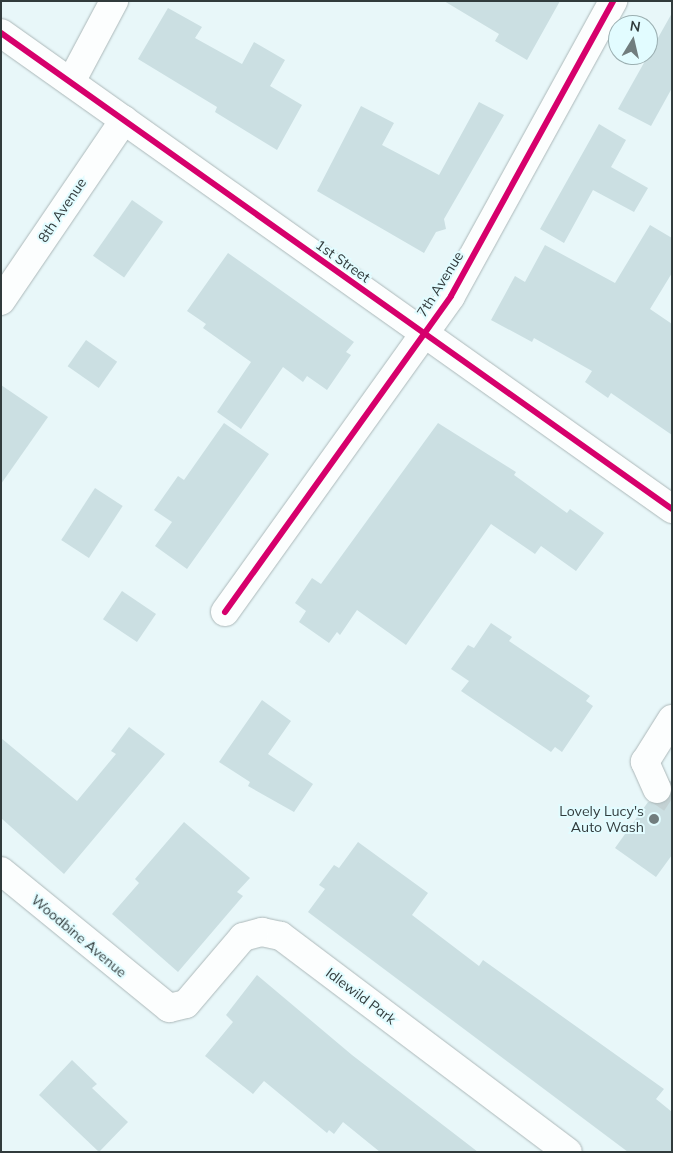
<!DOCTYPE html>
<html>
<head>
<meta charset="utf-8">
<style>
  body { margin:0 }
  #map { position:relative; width:673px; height:1153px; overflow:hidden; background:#e8f7f9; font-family:Mulish,sans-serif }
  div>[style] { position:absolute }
  .building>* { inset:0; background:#cbdfe2; transform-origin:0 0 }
  .minor-tunnel>* { height:28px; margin-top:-14px; transform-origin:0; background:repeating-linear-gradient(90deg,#c3d1d3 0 28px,transparent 0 42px) }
  .roads { filter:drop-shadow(0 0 1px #acb8b9) drop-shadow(0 0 1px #acb8b9) }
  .minor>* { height:28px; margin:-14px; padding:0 14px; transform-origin:14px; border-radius:14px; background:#fcfefe }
  .cycleway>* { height:6px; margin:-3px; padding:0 3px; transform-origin:3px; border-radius:3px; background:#d6006c }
  .dots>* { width:14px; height:14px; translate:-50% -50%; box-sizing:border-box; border:2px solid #e2fcff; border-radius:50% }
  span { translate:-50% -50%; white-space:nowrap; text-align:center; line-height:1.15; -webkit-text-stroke:4px #e2fcff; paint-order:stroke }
  .street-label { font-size:14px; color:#313b3c }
  .poi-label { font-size:14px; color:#313b3c }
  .right { translate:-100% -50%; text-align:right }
  .frame { position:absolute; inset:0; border:2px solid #313b3c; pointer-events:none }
  .north { position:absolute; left:608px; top:15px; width:50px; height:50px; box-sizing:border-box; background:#e2fcff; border:1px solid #9bafb1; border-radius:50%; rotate:9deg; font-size:14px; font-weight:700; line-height:20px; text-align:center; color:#313b3c }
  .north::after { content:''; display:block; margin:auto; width:18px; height:22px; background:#717d7e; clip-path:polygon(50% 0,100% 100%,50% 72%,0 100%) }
</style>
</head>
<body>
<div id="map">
  <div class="building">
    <i style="clip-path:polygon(444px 1px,560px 1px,527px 60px,495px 41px,499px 34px)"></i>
    <i style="clip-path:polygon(168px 8px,202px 27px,195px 38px,242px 64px,254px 42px,285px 60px,270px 86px,302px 105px,277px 150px,215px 112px,217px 107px,138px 59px)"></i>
    <i style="clip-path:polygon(672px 13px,672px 88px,651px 126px,618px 109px)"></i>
    <i style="clip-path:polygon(479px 102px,504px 115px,444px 219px,446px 229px,436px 232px,424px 253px,317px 191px,361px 106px,394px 123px,382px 145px,439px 175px)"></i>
    <i style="clip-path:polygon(599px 124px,626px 140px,611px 167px,648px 188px,634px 212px,593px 190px,564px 243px,540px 229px)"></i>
    <i style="left:132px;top:200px;width:38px;height:68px;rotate:35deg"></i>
    <i style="clip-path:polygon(650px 225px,672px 238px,672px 273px,650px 309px,672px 324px,672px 435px,611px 393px,608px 398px,585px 382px,592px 371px,534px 338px,532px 342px,491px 320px,515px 276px,525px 282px,545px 245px,615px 283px)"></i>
    <i style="clip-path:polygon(228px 253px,354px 342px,346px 352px,351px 355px,327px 390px,307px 376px,303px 382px,283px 367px,241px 429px,217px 412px,251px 362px,203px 328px,206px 324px,187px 311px)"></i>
    <i style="left:86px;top:340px;width:38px;height:32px;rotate:35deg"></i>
    <i style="clip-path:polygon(1px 385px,48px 417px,1px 484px)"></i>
    <i style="clip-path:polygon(224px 423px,269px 454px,187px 569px,155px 546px,172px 522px,154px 510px,178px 476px,184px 480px)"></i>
    <i style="clip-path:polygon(438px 423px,516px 472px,514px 475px,567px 513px,570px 509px,604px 533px,576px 571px,541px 546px,535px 554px,491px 524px,406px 645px,357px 610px,340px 635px,337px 632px,329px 643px,299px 622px,306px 611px,295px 603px,312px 578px,321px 584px)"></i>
    <i style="left:95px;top:488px;width:33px;height:62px;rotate:33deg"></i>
    <i style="left:122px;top:591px;width:41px;height:34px;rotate:34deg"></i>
    <i style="clip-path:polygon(491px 623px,512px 637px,509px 641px,590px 696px,586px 701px,593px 706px,562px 752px,555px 747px,551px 752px,461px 691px,469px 681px,451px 669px,468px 645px,474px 648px)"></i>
    <i style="clip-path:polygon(262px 700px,291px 721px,268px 754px,313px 784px,294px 812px,248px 786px,250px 782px,219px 762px)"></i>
    <i style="clip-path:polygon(129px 727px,165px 754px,64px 874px,1px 818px,1px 738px,77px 801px,116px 754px,111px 751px)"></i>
    <i style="clip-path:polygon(672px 793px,672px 855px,656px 877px,615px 848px,648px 802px,663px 803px)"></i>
    <i style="clip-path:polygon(184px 822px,250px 878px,237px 892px,243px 896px,178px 972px,112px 914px,139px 883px,135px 879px)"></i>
    <i style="clip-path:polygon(358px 842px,428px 893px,412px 915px,479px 966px,483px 960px,664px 1089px,656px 1099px,672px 1112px,672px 1152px,628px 1152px,308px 912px,325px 889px,319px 885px,334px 865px,339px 868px)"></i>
    <i style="clip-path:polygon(257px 975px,352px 1055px,478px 1152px,380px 1152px,343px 1122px,334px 1134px,329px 1130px,327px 1133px,264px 1081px,253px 1094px,205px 1056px,233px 1022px,226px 1015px)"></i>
    <i style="clip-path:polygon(72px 1060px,97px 1084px,92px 1088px,128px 1122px,99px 1152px,39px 1095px)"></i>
  </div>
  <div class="minor-tunnel">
    <i style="left:657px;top:789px;width:18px;rotate:34deg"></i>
  </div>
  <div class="roads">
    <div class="minor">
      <i style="left:1px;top:33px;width:823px;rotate:35.35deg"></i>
      <i style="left:71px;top:82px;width:92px;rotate:-62deg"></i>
      <i style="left:1px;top:301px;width:219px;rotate:-55.8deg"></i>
      <i style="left:225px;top:612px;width:388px;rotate:-54.4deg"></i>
      <i style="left:451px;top:296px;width:337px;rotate:-61.2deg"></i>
      <i style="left:657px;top:789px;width:30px;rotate:-114deg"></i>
      <i style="left:645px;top:762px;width:51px;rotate:-57.9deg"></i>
      <i style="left:1px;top:871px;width:217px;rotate:39.2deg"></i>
      <i style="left:169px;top:1008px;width:17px;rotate:-13deg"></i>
      <i style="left:186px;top:1004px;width:88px;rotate:-49.6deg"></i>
      <i style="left:243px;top:937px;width:20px;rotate:-15deg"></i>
      <i style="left:262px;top:932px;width:19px;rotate:12deg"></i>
      <i style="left:281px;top:936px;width:359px;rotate:37deg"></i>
    </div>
  </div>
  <div class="cycleway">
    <i style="left:1px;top:33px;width:823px;rotate:35.35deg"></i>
    <i style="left:225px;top:612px;width:388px;rotate:-54.4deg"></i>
    <i style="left:451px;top:296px;width:337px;rotate:-61.2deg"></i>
  </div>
  <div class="dots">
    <i style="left:654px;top:819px;background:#717d7e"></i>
  </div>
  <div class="street-label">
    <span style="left:62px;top:210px;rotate:-56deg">8th Avenue</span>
    <span style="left:343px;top:261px;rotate:35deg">1st Street</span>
    <span style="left:440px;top:284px;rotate:-58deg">7th Avenue</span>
    <span style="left:79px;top:936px;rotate:40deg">Woodbine Avenue</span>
    <span style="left:361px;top:996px;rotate:37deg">Idlewild Park</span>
  </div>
  <div class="poi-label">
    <span class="right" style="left:644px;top:819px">Lovely Lucy's<br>Auto Wash</span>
  </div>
  <div class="frame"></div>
  <div class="north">N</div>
</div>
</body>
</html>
